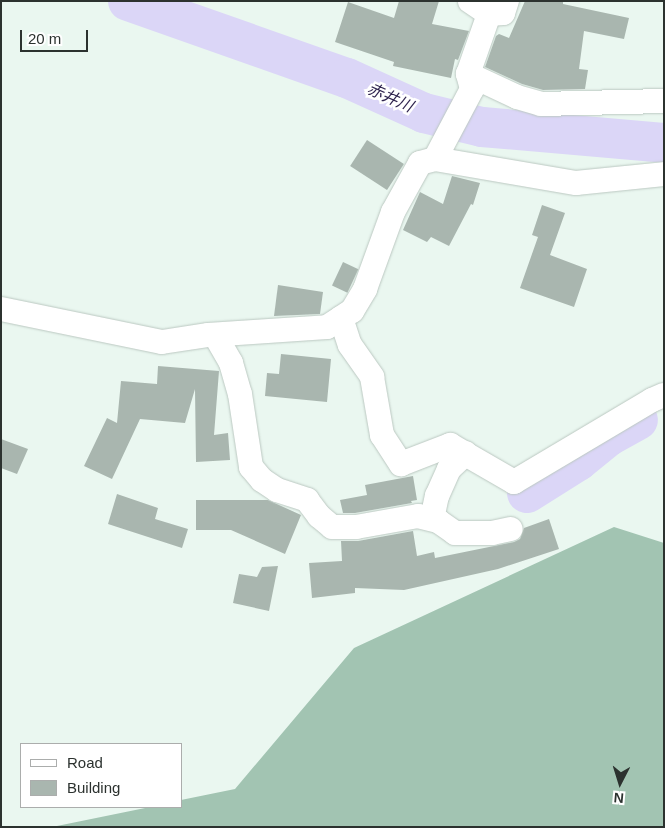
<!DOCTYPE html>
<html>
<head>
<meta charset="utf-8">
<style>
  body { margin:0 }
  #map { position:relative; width:665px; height:828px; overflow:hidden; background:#eaf7f0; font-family:Helvetica,"Noto Sans JP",sans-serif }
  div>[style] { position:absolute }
  .forest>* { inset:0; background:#a2c4b2 }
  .river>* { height:40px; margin:-20px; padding:0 20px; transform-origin:20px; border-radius:20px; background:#dbd6f7 }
  .building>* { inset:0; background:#a9b6af; transform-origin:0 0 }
  .roads { filter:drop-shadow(0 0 1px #bbc8c1) drop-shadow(0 0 1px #bbc8c1) }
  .street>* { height:24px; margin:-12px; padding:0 12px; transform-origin:12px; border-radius:12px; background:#fff }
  span { translate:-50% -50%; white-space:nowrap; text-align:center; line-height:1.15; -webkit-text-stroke:5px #fff; paint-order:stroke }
  .water-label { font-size:16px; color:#30254f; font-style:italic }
  .frame { position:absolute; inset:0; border:2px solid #2c322f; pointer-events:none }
  .legend { position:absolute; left:20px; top:743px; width:162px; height:65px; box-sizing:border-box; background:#fff; border:1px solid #abadac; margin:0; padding:6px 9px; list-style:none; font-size:15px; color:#2c322f }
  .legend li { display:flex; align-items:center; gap:10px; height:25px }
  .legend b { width:25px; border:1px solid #abadac }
  .north { position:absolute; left:595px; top:758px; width:50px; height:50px; -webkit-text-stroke:4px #fff; paint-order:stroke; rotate:185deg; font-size:14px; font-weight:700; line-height:20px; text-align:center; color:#2c322f }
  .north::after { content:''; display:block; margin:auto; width:18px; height:22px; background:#2c322f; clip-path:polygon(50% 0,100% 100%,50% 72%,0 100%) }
  .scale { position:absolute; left:20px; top:30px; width:68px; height:22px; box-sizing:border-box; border:2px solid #2c322f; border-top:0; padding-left:6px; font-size:15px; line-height:18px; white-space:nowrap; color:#2c322f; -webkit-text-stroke:4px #fff; paint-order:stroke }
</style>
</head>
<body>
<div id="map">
  <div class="forest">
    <i style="clip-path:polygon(614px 527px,664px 543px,664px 827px,52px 827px,150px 807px,181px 807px,181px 800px,235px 789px,354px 648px)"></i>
  </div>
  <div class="river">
    <i style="left:128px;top:1px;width:232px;rotate:19.4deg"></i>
    <i style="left:347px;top:78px;width:85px;rotate:24.4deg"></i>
    <i style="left:424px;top:113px;width:60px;rotate:13.6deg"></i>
    <i style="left:482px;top:127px;width:183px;rotate:5deg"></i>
    <i style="left:527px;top:493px;width:60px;rotate:-32.1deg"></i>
    <i style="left:578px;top:461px;width:40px;rotate:-39deg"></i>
    <i style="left:609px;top:436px;width:33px;rotate:-29deg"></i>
  </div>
  <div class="building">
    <i style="clip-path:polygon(399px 1px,439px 1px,432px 24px,469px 31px,458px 60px,455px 59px,451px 78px,393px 66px,394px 62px,335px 42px,348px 2px,394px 18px)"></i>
    <i style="clip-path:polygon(525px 1px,563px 1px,563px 4px,629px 18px,624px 39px,584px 31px,579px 69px,588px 70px,585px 89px,543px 90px,522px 84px,485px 67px,496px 36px,499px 34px,509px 38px)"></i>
    <i style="left:367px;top:140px;width:44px;height:31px;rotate:33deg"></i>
    <i style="clip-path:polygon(452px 176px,480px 183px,473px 205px,471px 204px,449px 246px,431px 237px,427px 242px,403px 230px,420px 192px,443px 204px)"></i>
    <i style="clip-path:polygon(542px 205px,565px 213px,550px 255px,587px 269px,574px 307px,520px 288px,538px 237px,532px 235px)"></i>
    <i style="left:343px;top:262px;width:17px;height:26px;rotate:25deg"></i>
    <i style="clip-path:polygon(278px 285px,323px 292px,320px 314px,274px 316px)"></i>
    <i style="clip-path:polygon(281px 354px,331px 359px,327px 402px,265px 396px,267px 373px,279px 374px)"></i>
    <i style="clip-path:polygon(158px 366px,219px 371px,214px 435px,228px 433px,230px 460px,196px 462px,195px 389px,185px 423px,140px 419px,112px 479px,84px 466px,107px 418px,117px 423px,121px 381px,157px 384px)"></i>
    <i style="clip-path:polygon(1px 439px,28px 449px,17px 474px,1px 468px)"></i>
    <i style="clip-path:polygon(413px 476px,417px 500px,411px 501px,412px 503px,355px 513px,343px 513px,340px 500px,367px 495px,365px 485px)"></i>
    <i style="clip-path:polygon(117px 494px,158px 508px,155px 519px,188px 529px,182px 548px,108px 524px)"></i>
    <i style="clip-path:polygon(196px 500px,268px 500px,301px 515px,285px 554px,231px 530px,196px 530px)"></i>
    <i style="clip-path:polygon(549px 519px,559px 549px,498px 569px,404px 590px,355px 588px,355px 593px,312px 598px,309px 563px,342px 561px,341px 541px,358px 541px,413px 531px,417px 556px,434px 552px,435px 558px,514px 542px,520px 539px,524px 528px)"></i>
    <i style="clip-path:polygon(278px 566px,269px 611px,233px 603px,239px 574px,257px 577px,262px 567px)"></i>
  </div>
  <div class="roads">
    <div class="street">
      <i style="left:489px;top:14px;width:14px;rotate:-4deg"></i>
      <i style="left:503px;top:13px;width:13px;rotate:-72deg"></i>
      <i style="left:468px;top:74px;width:64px;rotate:-70.7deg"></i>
      <i style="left:489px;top:14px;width:23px;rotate:-146deg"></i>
      <i style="left:435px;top:159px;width:79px;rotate:-62.1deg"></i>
      <i style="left:472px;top:89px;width:16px;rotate:-105deg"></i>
      <i style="left:468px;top:74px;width:54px;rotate:25.1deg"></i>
      <i style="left:517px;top:97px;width:25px;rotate:16deg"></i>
      <i style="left:541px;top:104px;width:123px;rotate:-1.4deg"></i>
      <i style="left:1px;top:309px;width:164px;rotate:11.6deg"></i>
      <i style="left:162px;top:342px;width:47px;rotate:-8.7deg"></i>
      <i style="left:208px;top:335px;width:119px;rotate:-3.8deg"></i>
      <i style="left:327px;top:327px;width:30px;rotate:-33deg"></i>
      <i style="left:352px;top:311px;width:26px;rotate:-59deg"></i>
      <i style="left:365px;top:289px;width:82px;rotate:-70deg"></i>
      <i style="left:393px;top:212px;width:56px;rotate:-61.1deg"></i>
      <i style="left:420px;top:163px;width:16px;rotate:-15deg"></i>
      <i style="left:435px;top:159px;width:143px;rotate:9.7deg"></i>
      <i style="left:576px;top:183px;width:88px;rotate:-5.8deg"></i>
      <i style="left:341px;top:318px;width:28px;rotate:72deg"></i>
      <i style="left:350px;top:345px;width:39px;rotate:55deg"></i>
      <i style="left:372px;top:377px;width:59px;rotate:80.2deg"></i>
      <i style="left:382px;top:435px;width:35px;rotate:57deg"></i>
      <i style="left:401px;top:464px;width:53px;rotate:-21.2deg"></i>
      <i style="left:450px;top:445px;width:74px;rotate:30deg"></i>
      <i style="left:514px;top:482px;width:161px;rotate:-30.7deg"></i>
      <i style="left:652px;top:400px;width:13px;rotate:-23deg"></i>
      <i style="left:215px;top:335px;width:32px;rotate:60deg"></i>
      <i style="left:231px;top:363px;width:32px;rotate:74deg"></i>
      <i style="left:240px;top:394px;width:74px;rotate:81.4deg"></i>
      <i style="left:251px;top:467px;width:17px;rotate:50deg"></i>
      <i style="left:262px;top:480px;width:18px;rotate:34deg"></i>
      <i style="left:277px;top:490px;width:32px;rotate:18deg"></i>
      <i style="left:307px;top:500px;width:20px;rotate:53deg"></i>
      <i style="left:319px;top:516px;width:17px;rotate:40deg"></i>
      <i style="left:332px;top:527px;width:24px"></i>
      <i style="left:356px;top:527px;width:63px;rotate:-10.1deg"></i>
      <i style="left:418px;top:516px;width:21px;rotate:14deg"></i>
      <i style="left:438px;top:521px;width:21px;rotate:35deg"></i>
      <i style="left:455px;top:533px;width:37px"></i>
      <i style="left:492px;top:533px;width:19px;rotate:-12deg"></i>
      <i style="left:432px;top:519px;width:24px;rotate:-78deg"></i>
      <i style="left:437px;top:496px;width:30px;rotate:-66deg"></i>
      <i style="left:449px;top:469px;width:23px;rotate:-43deg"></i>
    </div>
  </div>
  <div class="water-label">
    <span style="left:390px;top:98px;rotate:24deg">赤井川</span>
  </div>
  <div class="frame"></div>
  <ul class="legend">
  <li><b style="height:6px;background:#fff"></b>Road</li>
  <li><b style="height:14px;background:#a9b6af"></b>Building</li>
  </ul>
  <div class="north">N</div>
  <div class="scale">20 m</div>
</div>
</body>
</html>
